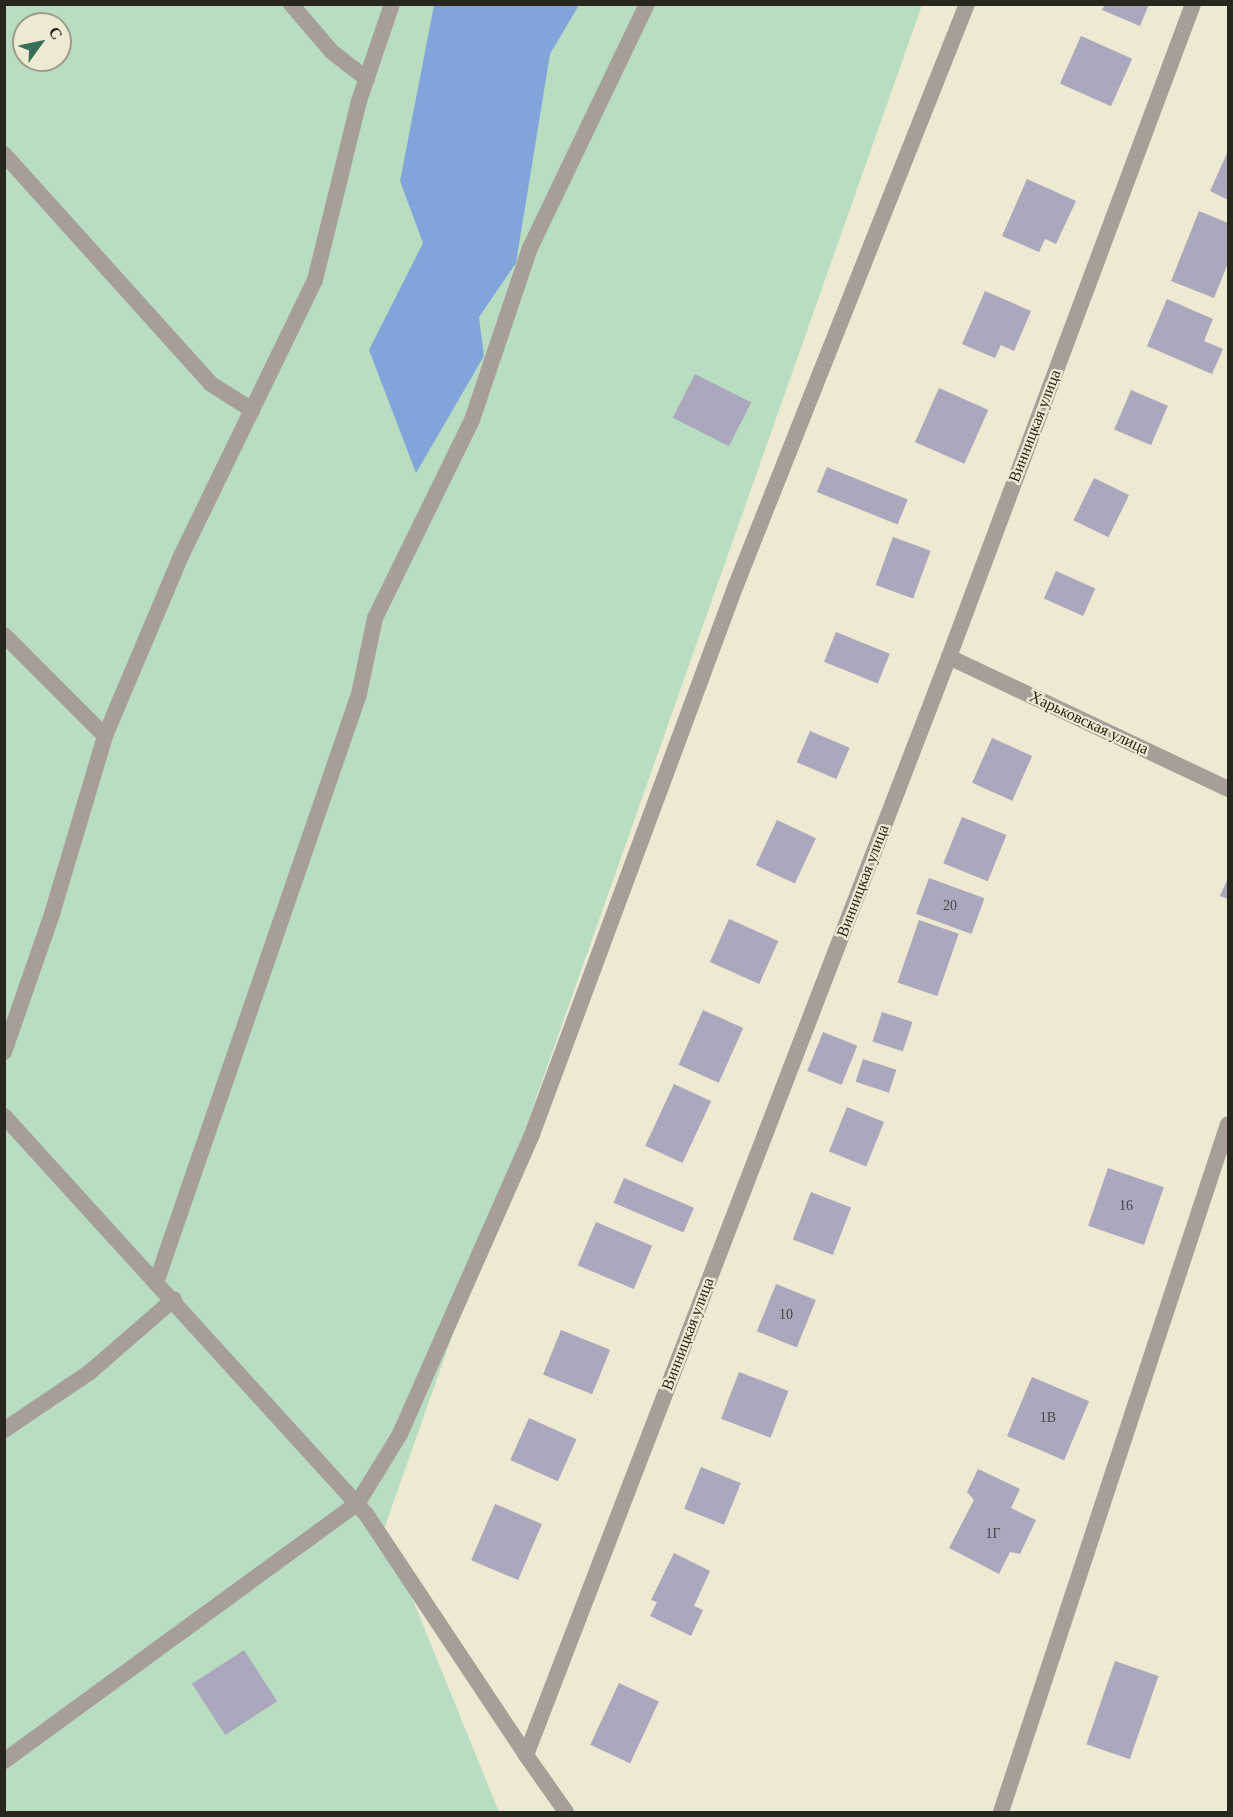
<!DOCTYPE html>
<html>
<head>
<meta charset="utf-8">
<style>
  body { margin:0 }
  #map { position:relative; width:1233px; height:1817px; overflow:hidden; background:#eee9d2; font-family:"Times New Roman",serif }
  div>[style] { position:absolute }
  .green>* { inset:0; background:#b9ddc0 }
  .water>* { inset:0; background:#81a5db }
  .building>* { inset:0; background:#aba7bd; transform-origin:0 0 }
  .service>* { height:16px; margin:-8px; padding:0 8px; transform-origin:8px; border-radius:8px; background:#a69e97 }
  .minor>* { height:16px; margin:-8px; padding:0 8px; transform-origin:8px; border-radius:8px; background:#a69e97 }
  span { translate:-50% -50%; white-space:nowrap; text-align:center; line-height:1.15; -webkit-text-stroke:4.5px #eee9d2; paint-order:stroke }
  .number-label { font-size:14px; color:#494645 }
  .number-label span { -webkit-text-stroke-width:0 }
  .street-label { font-size:16px; color:#28261d }
  .frame { position:absolute; inset:0; border:6px solid #28261d; pointer-events:none }
  .north { position:absolute; left:12px; top:12px; width:60px; height:60px; box-sizing:border-box; background:#eee9d2; border:2px solid #9f9b8a; border-radius:50%; rotate:57deg; font-size:16px; font-weight:700; line-height:24px; text-align:center; color:#28261d }
  .north::after { content:''; display:block; margin:auto; width:21px; height:27px; background:#377058; clip-path:polygon(50% 0,100% 100%,50% 72%,0 100%) }
</style>
</head>
<body>
<div id="map">
  <div class="green">
    <i style="clip-path:polygon(evenodd,5px 5px,922px 5px,384px 1529px,499px 1812px,5px 1812px,5px 5px,24px 24px,60px 24px,60px 60px,24px 60px,24px 24px)"></i>
  </div>
  <div class="water">
    <i style="clip-path:polygon(434px 5px,579px 5px,550px 54px,516px 263px,479px 317px,484px 356px,416px 473px,369px 350px,423px 243px,400px 181px)"></i>
  </div>
  <div class="building">
    <i style="clip-path:polygon(1105px 4px,1149px 4px,1140px 26px,1102px 10px)"></i>
    <i style="left:1081px;top:36px;width:56px;height:52px;rotate:24deg"></i>
    <i style="clip-path:polygon(1228px 151px,1228px 200px,1210px 191px)"></i>
    <i style="clip-path:polygon(1027px 179px,1076px 201px,1056px 244px,1045px 239px,1039px 252px,1002px 236px)"></i>
    <i style="clip-path:polygon(1199px 211px,1228px 223px,1228px 263px,1214px 298px,1171px 281px)"></i>
    <i style="clip-path:polygon(985px 291px,1031px 311px,1014px 351px,1001px 345px,995px 358px,962px 344px)"></i>
    <i style="clip-path:polygon(1167px 299px,1213px 319px,1204px 341px,1223px 349px,1212px 374px,1147px 346px)"></i>
    <i style="left:695px;top:374px;width:63px;height:49px;rotate:27deg"></i>
    <i style="left:939px;top:388px;width:54px;height:59px;rotate:24deg"></i>
    <i style="left:1131px;top:390px;width:40px;height:43px;rotate:23deg"></i>
    <i style="left:827px;top:467px;width:87px;height:27px;rotate:22deg"></i>
    <i style="left:1094px;top:478px;width:39px;height:47px;rotate:26deg"></i>
    <i style="left:893px;top:537px;width:40px;height:51px;rotate:20deg"></i>
    <i style="left:1056px;top:571px;width:43px;height:30px;rotate:24deg"></i>
    <i style="left:836px;top:632px;width:58px;height:32px;rotate:22deg"></i>
    <i style="left:810px;top:731px;width:43px;height:34px;rotate:23deg"></i>
    <i style="left:992px;top:738px;width:44px;height:49px;rotate:24deg"></i>
    <i style="left:962px;top:817px;width:48px;height:50px;rotate:22deg"></i>
    <i style="left:777px;top:820px;width:43px;height:50px;rotate:25deg"></i>
    <i style="left:929px;top:878px;width:59px;height:38px;rotate:20deg"></i>
    <i style="clip-path:polygon(1228px 878px,1228px 899px,1220px 896px)"></i>
    <i style="left:729px;top:919px;width:54px;height:47px;rotate:24deg"></i>
    <i style="left:919px;top:920px;width:42px;height:66px;rotate:19deg"></i>
    <i style="left:703px;top:1010px;width:44px;height:60px;rotate:24deg"></i>
    <i style="left:882px;top:1012px;width:32px;height:31px;rotate:18deg"></i>
    <i style="left:823px;top:1032px;width:37px;height:42px;rotate:22deg"></i>
    <i style="left:863px;top:1059px;width:35px;height:24px;rotate:18deg"></i>
    <i style="left:674px;top:1084px;width:41px;height:68px;rotate:25deg"></i>
    <i style="left:847px;top:1107px;width:40px;height:48px;rotate:22deg"></i>
    <i style="left:1108px;top:1168px;width:59px;height:61px;rotate:19deg"></i>
    <i style="left:624px;top:1178px;width:76px;height:27px;rotate:23deg"></i>
    <i style="left:811px;top:1192px;width:43px;height:51px;rotate:21deg"></i>
    <i style="left:596px;top:1222px;width:61px;height:47px;rotate:23deg"></i>
    <i style="left:776px;top:1284px;width:43px;height:51px;rotate:22deg"></i>
    <i style="left:561px;top:1330px;width:53px;height:48px;rotate:22deg"></i>
    <i style="left:739px;top:1372px;width:53px;height:50px;rotate:21deg"></i>
    <i style="left:1032px;top:1377px;width:62px;height:64px;rotate:23deg"></i>
    <i style="left:529px;top:1418px;width:52px;height:46px;rotate:24deg"></i>
    <i style="left:701px;top:1467px;width:43px;height:45px;rotate:22deg"></i>
    <i style="clip-path:polygon(978px 1469px,1020px 1489px,1011px 1508px,1036px 1520px,1020px 1554px,1010px 1552px,999px 1574px,949px 1548px,974px 1500px,967px 1492px)"></i>
    <i style="left:495px;top:1504px;width:51px;height:61px;rotate:23deg"></i>
    <i style="clip-path:polygon(674px 1553px,710px 1571px,694px 1606px,703px 1610px,691px 1636px,650px 1616px,657px 1602px,651px 1600px)"></i>
    <i style="left:244px;top:1650px;width:61px;height:62px;rotate:57deg"></i>
    <i style="left:1115px;top:1661px;width:46px;height:88px;rotate:19deg"></i>
    <i style="left:619px;top:1683px;width:44px;height:68px;rotate:25deg"></i>
  </div>
  <div class="service">
    <i style="left:291px;top:4px;width:63px;rotate:49.5deg"></i>
    <i style="left:332px;top:52px;width:44px;rotate:37.6deg"></i>
    <i style="left:4px;top:154px;width:309px;rotate:48deg"></i>
    <i style="left:211px;top:384px;width:49px;rotate:32.4deg"></i>
    <i style="left:4px;top:635px;width:143px;rotate:45deg"></i>
    <i style="left:4px;top:1052px;width:146px;rotate:-70.8deg"></i>
    <i style="left:52px;top:914px;width:186px;rotate:-73.4deg"></i>
    <i style="left:105px;top:736px;width:195px;rotate:-67.1deg"></i>
    <i style="left:181px;top:556px;width:307px;rotate:-64.1deg"></i>
    <i style="left:315px;top:280px;width:184px;rotate:-76.2deg"></i>
    <i style="left:359px;top:101px;width:102px;rotate:-71.2deg"></i>
    <i style="left:4px;top:1116px;width:538px;rotate:47.71deg"></i>
    <i style="left:366px;top:1514px;width:289px;rotate:56.4deg"></i>
    <i style="left:157px;top:1280px;width:620px;rotate:-70.98deg"></i>
    <i style="left:359px;top:694px;width:78px;rotate:-78.1deg"></i>
    <i style="left:375px;top:618px;width:220px;rotate:-63.9deg"></i>
    <i style="left:472px;top:420px;width:182px;rotate:-71.4deg"></i>
    <i style="left:530px;top:248px;width:271px;rotate:-64.4deg"></i>
    <i style="left:4px;top:1430px;width:104px;rotate:-34deg"></i>
    <i style="left:90px;top:1372px;width:111px;rotate:-41deg"></i>
    <i style="left:4px;top:1761px;width:437px;rotate:-36.1deg"></i>
    <i style="left:357px;top:1504px;width:82px;rotate:-58.4deg"></i>
    <i style="left:400px;top:1434px;width:325px;rotate:-66.2deg"></i>
    <i style="left:531px;top:1137px;width:589px;rotate:-69.63deg"></i>
    <i style="left:736px;top:585px;width:625px;rotate:-68.32deg"></i>
  </div>
  <div class="minor">
    <i style="left:949px;top:657px;width:309px;rotate:25.3deg"></i>
    <i style="left:566px;top:1812px;width:70px;rotate:-125.1deg"></i>
    <i style="left:526px;top:1755px;width:1177px;rotate:-68.93deg"></i>
    <i style="left:949px;top:657px;width:697px;rotate:-69.51deg"></i>
    <i style="left:1001px;top:1812px;width:724px;rotate:-71.74deg"></i>
  </div>
  <div class="number-label">
    <span style="left:950px;top:906px">20</span>
    <span style="left:1126px;top:1206px">16</span>
    <span style="left:786px;top:1315px">10</span>
    <span style="left:1048px;top:1418px">1В</span>
    <span style="left:993px;top:1534px">1Г</span>
  </div>
  <div class="street-label">
    <span style="left:1035px;top:426px;rotate:-69deg">Винницкая улица</span>
    <span style="left:1089px;top:723px;rotate:25deg">Харьковская улица</span>
    <span style="left:863px;top:881px;rotate:-69deg">Винницкая улица</span>
    <span style="left:688px;top:1334px;rotate:-69deg">Винницкая улица</span>
  </div>
  <div class="frame"></div>
  <div class="north">С</div>
</div>
</body>
</html>
